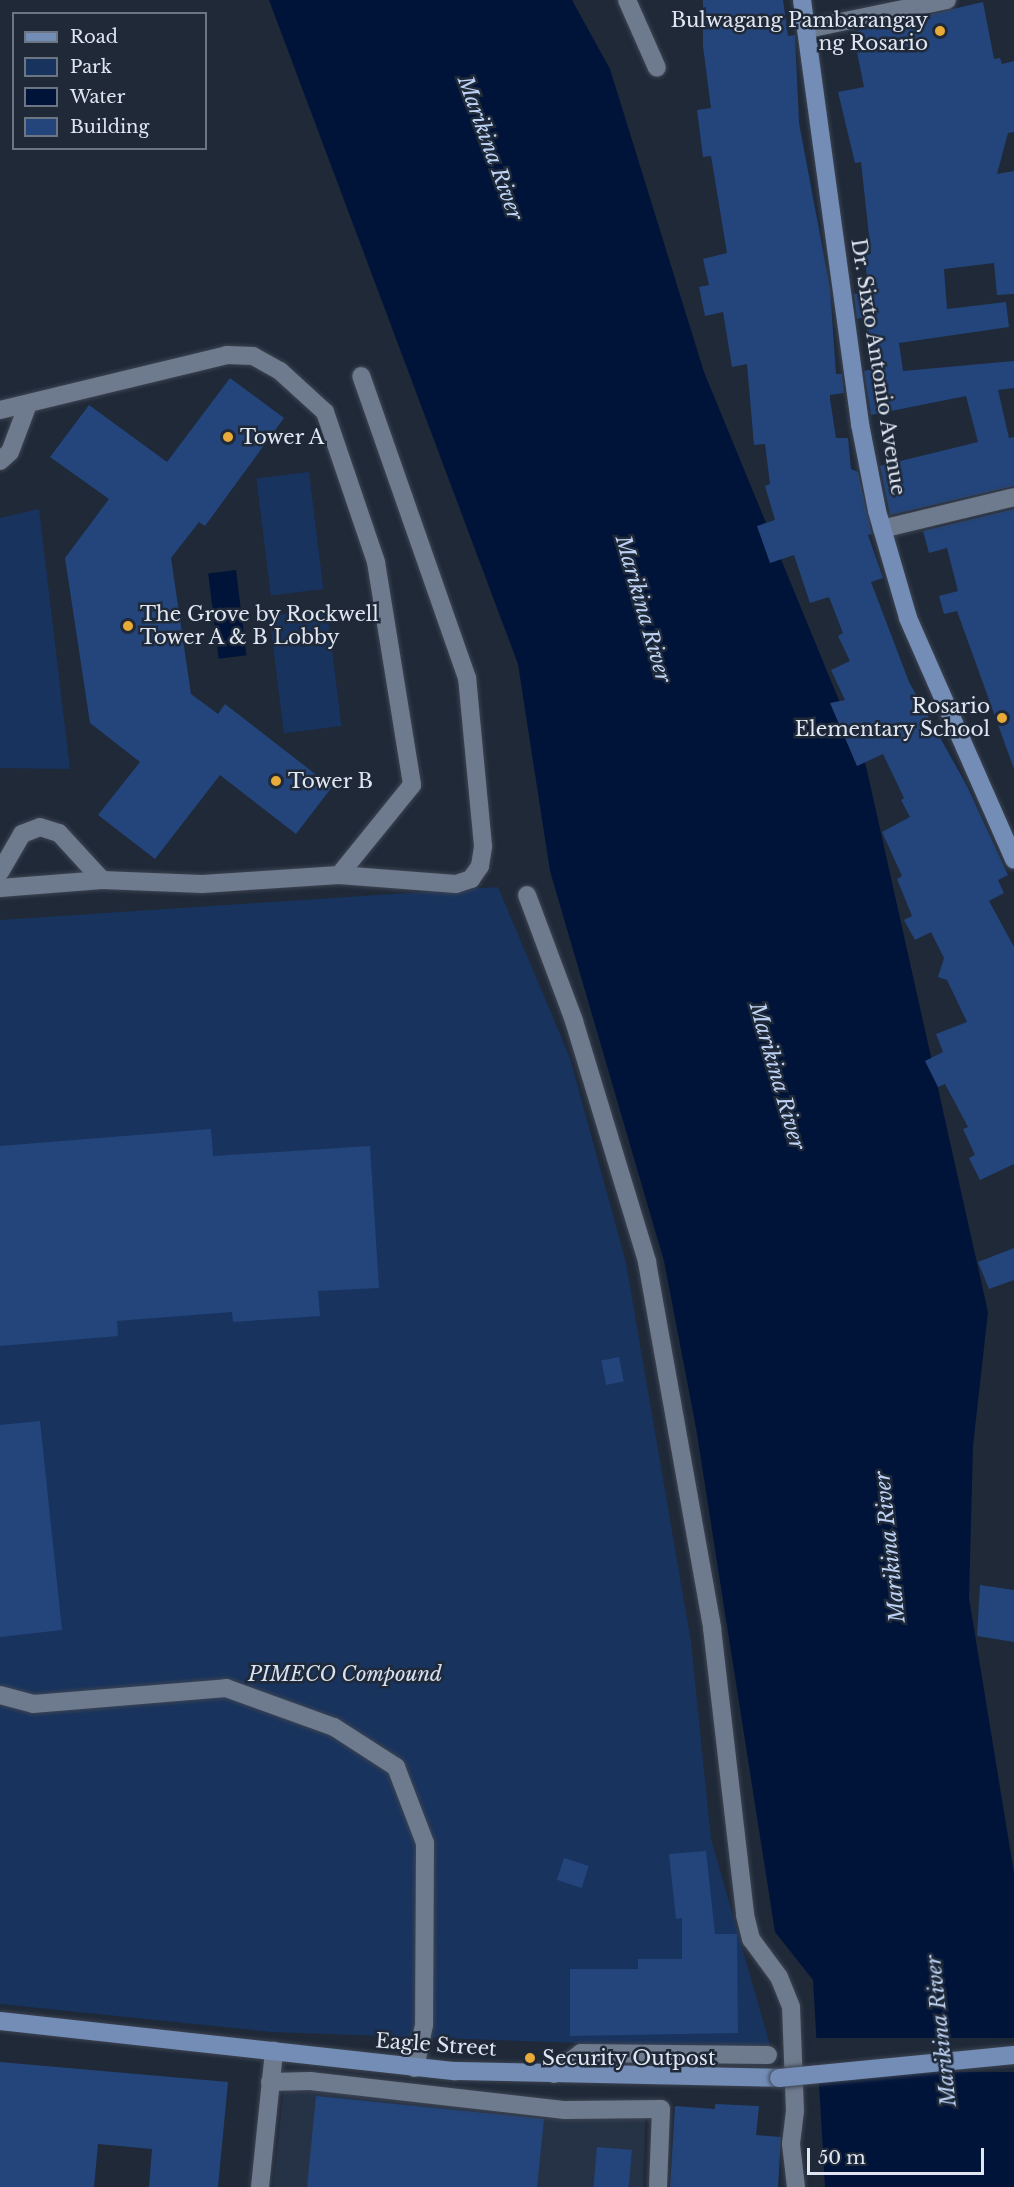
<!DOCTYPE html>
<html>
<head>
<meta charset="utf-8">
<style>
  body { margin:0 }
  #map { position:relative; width:1014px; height:2187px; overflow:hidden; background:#1f2938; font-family:"Libre Baskerville",serif }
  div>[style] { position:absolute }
  .built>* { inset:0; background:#263347 }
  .green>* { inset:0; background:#18335e; transform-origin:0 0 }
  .water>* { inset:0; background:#00143a; transform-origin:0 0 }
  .pier>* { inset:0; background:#1f2938; transform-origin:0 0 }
  .building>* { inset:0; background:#23457c; transform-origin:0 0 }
  .roads { filter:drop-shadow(0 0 2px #3d4451) drop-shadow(0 0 2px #3d4451) }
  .minor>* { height:18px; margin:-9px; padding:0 9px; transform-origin:9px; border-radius:9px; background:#6e7a8d }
  .major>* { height:18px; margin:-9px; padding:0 9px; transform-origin:9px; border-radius:9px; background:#738db6 }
  .bridges { filter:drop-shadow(0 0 2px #3d4451) drop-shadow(0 0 2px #3d4451) }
  .major-bridge>* { height:18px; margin:-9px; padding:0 9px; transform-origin:9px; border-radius:9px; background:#738db6 }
  .dots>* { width:16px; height:16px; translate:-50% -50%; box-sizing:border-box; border:3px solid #1f2938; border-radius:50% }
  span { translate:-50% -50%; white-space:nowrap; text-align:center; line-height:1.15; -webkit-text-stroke:5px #1f2938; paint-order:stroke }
  .poi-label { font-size:20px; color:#e0e6f1 }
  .right { translate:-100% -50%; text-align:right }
  .left { translate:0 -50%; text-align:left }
  .street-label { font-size:20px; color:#e0e6f1 }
  .park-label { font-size:20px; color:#d6e1f2; font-style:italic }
  .water-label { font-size:21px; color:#bdd2f4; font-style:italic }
  .legend { position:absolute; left:12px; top:12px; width:195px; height:138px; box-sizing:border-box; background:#1f2938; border:2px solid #6c7582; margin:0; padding:8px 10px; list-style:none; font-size:18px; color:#e0e6f1 }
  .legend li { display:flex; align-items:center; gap:12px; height:30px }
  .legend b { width:30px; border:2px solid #6c7582 }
  .scale { position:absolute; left:807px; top:2148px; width:177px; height:27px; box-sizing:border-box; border:3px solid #e0e6f1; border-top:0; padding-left:8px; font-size:18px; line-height:21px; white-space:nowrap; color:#e0e6f1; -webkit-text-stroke:4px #1f2938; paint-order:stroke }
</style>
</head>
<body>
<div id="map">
  <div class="built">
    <i style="clip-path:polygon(284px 2087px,645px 2119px,643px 2187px,273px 2187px)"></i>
  </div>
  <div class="green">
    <i style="left:309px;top:472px;width:118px;height:53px;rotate:83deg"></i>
    <i style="clip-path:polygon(39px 509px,70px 769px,0 768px,0 518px)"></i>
    <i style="left:327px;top:609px;width:118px;height:58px;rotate:83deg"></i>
    <i style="clip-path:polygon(498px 887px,570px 1058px,626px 1263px,691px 1642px,711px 1839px,770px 2045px,636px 2045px,272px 2032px,0 2004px,0 920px)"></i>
  </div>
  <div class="water">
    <i style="clip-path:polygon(269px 0,572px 0,610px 69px,704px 372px,866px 766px,988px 1312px,973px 1446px,969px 1598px,1014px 1873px,1014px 2187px,825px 2187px,813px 1980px,775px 1932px,696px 1428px,664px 1261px,550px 871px,518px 664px)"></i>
    <i style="left:236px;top:570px;width:86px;height:28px;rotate:83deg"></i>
  </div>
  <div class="pier">
    <i style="left:1014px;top:2038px;width:34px;height:201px;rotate:90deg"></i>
  </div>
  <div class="building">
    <i style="clip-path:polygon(703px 0,783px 0,788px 36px,795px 35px,799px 123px,830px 288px,836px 374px,842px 374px,844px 393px,830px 395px,830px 399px,836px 438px,848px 438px,851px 469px,858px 472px,872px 534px,868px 535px,883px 578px,871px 582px,909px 682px,967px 786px,1008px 875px,998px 880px,1004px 893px,989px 901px,1014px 947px,1014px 1164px,980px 1180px,969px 1158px,975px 1155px,963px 1129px,968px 1127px,945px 1084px,938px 1087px,925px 1061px,943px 1052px,936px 1034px,967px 1022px,947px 980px,938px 977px,944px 958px,931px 932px,915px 940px,904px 920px,912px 916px,897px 879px,902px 876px,882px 832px,910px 817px,901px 800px,904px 798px,883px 754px,857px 766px,830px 703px,845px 700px,831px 670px,850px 661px,838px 636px,843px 633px,829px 597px,810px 603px,794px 555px,770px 563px,757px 526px,775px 520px,765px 486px,770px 484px,765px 444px,754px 445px,747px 364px,732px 367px,723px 312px,705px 316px,699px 287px,709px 285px,703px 259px,727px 253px,711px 156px,703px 157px,697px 110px,711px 108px,703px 46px)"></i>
    <i style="clip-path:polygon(983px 2px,994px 59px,1000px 58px,1002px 64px,1014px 61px,1014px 132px,1008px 133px,997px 174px,1014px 171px,1014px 294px,997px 295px,994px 263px,944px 269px,947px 309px,1006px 302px,1009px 327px,899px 343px,903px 371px,1014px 361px,1014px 388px,998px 390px,1009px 438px,1014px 437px,1014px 486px,890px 515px,880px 466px,978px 442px,966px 396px,871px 415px,864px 371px,874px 369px,865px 317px,857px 319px,854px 294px,868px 292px,865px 255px,871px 254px,861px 162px,855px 163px,838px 92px,864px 87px,853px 32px)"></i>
    <i style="clip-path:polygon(230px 378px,284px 418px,205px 526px,199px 522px,171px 558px,191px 694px,218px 714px,225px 704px,332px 787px,296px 834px,220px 775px,155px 859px,98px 815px,140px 762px,90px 723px,65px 558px,109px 499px,50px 457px,89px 405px,167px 462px)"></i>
    <i style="clip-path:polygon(1014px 509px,1014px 769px,957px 611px,944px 614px,939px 596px,958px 591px,947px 548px,929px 553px,923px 531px)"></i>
    <i style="clip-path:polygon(211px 1129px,213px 1156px,370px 1146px,379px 1288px,318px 1291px,320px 1316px,233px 1322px,232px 1312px,117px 1321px,118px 1336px,0 1346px,0 1146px)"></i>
    <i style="clip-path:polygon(1014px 1248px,1014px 1280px,989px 1289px,978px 1262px)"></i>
    <i style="left:619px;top:1357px;width:25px;height:18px;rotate:79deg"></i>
    <i style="clip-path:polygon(40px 1421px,62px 1630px,0 1637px,0 1425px)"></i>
    <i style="clip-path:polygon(980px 1585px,1014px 1590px,1014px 1642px,977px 1636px)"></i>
    <i style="clip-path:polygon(706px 1851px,715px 1934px,737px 1934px,738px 2033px,570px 2036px,570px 1969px,638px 1969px,638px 1959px,682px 1959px,682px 1918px,676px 1919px,669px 1854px)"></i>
    <i style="left:564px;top:1858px;width:26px;height:23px;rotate:18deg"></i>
    <i style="clip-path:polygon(0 2062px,228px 2082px,218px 2187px,149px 2187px,152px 2149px,98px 2144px,94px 2187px,0 2187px)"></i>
    <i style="clip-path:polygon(316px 2096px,544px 2119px,537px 2187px,307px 2187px)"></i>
    <i style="clip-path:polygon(715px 2104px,759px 2106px,756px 2135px,781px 2137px,778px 2187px,670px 2187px,675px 2106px,715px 2109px)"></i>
    <i style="left:597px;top:2147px;width:35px;height:40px;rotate:5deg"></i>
  </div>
  <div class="roads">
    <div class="minor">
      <i style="left:627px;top:0;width:74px;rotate:66.2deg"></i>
      <i style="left:807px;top:29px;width:143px;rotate:-11.7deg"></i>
      <i style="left:0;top:410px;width:234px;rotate:-13.6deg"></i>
      <i style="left:227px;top:355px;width:26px;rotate:2deg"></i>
      <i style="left:253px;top:356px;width:31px;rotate:29deg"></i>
      <i style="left:280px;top:371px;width:61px;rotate:42.3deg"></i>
      <i style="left:325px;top:412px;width:158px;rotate:71.2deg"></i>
      <i style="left:376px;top:562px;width:226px;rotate:80.8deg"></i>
      <i style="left:412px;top:785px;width:116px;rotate:129deg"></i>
      <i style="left:339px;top:875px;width:137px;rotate:176.2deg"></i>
      <i style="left:202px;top:884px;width:100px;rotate:-177.7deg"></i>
      <i style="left:102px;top:880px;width:102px;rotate:175.5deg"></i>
      <i style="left:0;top:461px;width:13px;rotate:-42deg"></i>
      <i style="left:10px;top:452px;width:51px;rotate:-69.4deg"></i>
      <i style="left:882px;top:529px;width:136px;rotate:-13.6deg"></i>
      <i style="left:0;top:872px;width:44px;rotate:-59.9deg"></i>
      <i style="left:22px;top:834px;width:19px;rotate:-21deg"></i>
      <i style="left:40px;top:827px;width:20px;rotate:18deg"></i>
      <i style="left:59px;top:833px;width:64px;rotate:47.5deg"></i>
      <i style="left:339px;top:875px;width:117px;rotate:4.4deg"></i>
      <i style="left:456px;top:884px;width:16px;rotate:-18deg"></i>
      <i style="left:471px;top:879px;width:16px;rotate:-55deg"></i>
      <i style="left:480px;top:866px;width:20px;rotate:-81deg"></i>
      <i style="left:483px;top:846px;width:169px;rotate:-95.4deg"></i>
      <i style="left:467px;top:678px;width:320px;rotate:-109.3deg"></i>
      <i style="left:527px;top:895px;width:134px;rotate:69.5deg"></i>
      <i style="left:574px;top:1021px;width:252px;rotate:73.1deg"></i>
      <i style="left:647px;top:1262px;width:372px;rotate:79.9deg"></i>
      <i style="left:712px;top:1628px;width:289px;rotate:83.4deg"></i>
      <i style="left:745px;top:1915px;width:25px;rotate:76deg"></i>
      <i style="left:751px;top:1939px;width:47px;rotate:53.6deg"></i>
      <i style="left:779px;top:1977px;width:32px;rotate:68deg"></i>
      <i style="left:791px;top:2007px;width:104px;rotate:87.8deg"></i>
      <i style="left:795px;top:2111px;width:33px;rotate:97deg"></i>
      <i style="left:791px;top:2144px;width:43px;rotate:83.4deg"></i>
      <i style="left:0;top:1695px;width:34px;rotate:15deg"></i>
      <i style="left:33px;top:1704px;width:194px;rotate:-4.7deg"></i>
      <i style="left:226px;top:1688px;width:115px;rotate:19.9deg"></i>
      <i style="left:334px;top:1727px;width:74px;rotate:32.8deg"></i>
      <i style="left:396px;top:1767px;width:81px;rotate:69.1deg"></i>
      <i style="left:425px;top:1843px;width:182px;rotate:90.3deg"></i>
      <i style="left:424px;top:2025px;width:44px;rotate:101.8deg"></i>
      <i style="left:554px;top:2074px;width:34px;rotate:-38deg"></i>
      <i style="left:581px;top:2053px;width:187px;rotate:0.6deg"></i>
      <i style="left:270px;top:2082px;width:40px;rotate:-1.4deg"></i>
      <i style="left:310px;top:2081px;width:257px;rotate:6.5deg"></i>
      <i style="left:565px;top:2110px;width:96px;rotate:-0.6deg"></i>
      <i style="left:661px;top:2109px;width:78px;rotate:92.2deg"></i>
      <i style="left:260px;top:2187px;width:137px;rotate:-84.1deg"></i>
    </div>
    <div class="major">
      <i style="left:802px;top:0;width:428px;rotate:82.2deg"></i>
      <i style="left:860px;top:424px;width:89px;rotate:78.9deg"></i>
      <i style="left:877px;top:511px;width:111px;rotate:73.8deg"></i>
      <i style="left:908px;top:618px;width:264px;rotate:66.3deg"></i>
      <i style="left:0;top:2021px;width:458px;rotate:6.3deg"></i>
      <i style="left:455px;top:2071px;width:324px;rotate:1.2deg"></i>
    </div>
  </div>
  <div class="bridges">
    <div class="major-bridge">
      <i style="left:779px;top:2078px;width:236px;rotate:-5.6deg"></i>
    </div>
  </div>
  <div class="dots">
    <i style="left:940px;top:31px;background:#e8ab37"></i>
    <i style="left:228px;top:437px;background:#e8ab37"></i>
    <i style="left:128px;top:626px;background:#e8ab37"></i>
    <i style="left:1002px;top:718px;background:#e8ab37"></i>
    <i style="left:276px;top:781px;background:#e8ab37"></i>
    <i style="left:530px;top:2058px;background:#e8ab37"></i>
  </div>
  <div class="poi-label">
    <span class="right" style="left:928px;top:32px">Bulwagang Pambarangay<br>ng Rosario</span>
    <span class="left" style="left:240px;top:437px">Tower A</span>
    <span class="left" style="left:140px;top:626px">The Grove by Rockwell<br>Tower A &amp; B Lobby</span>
    <span class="right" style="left:990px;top:718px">Rosario<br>Elementary School</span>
    <span class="left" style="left:288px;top:781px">Tower B</span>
    <span class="left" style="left:542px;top:2058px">Security Outpost</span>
  </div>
  <div class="street-label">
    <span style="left:878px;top:367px;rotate:81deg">Dr. Sixto Antonio Avenue</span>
    <span style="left:436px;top:2045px;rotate:4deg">Eagle Street</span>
  </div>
  <div class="park-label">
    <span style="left:345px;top:1674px">PIMECO Compound</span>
  </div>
  <div class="water-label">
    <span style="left:490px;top:148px;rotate:70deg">Marikina River</span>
    <span style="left:643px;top:609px;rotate:74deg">Marikina River</span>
    <span style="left:777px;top:1076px;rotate:74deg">Marikina River</span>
    <span style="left:890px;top:1547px;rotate:-96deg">Marikina River</span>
    <span style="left:941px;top:2031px;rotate:-96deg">Marikina River</span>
  </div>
  <ul class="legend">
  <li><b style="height:8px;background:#738db6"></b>Road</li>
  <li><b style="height:16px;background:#18335e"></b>Park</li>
  <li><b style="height:16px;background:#00143a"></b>Water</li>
  <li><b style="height:16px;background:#23457c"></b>Building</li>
  </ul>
  <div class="scale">50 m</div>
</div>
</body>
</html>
